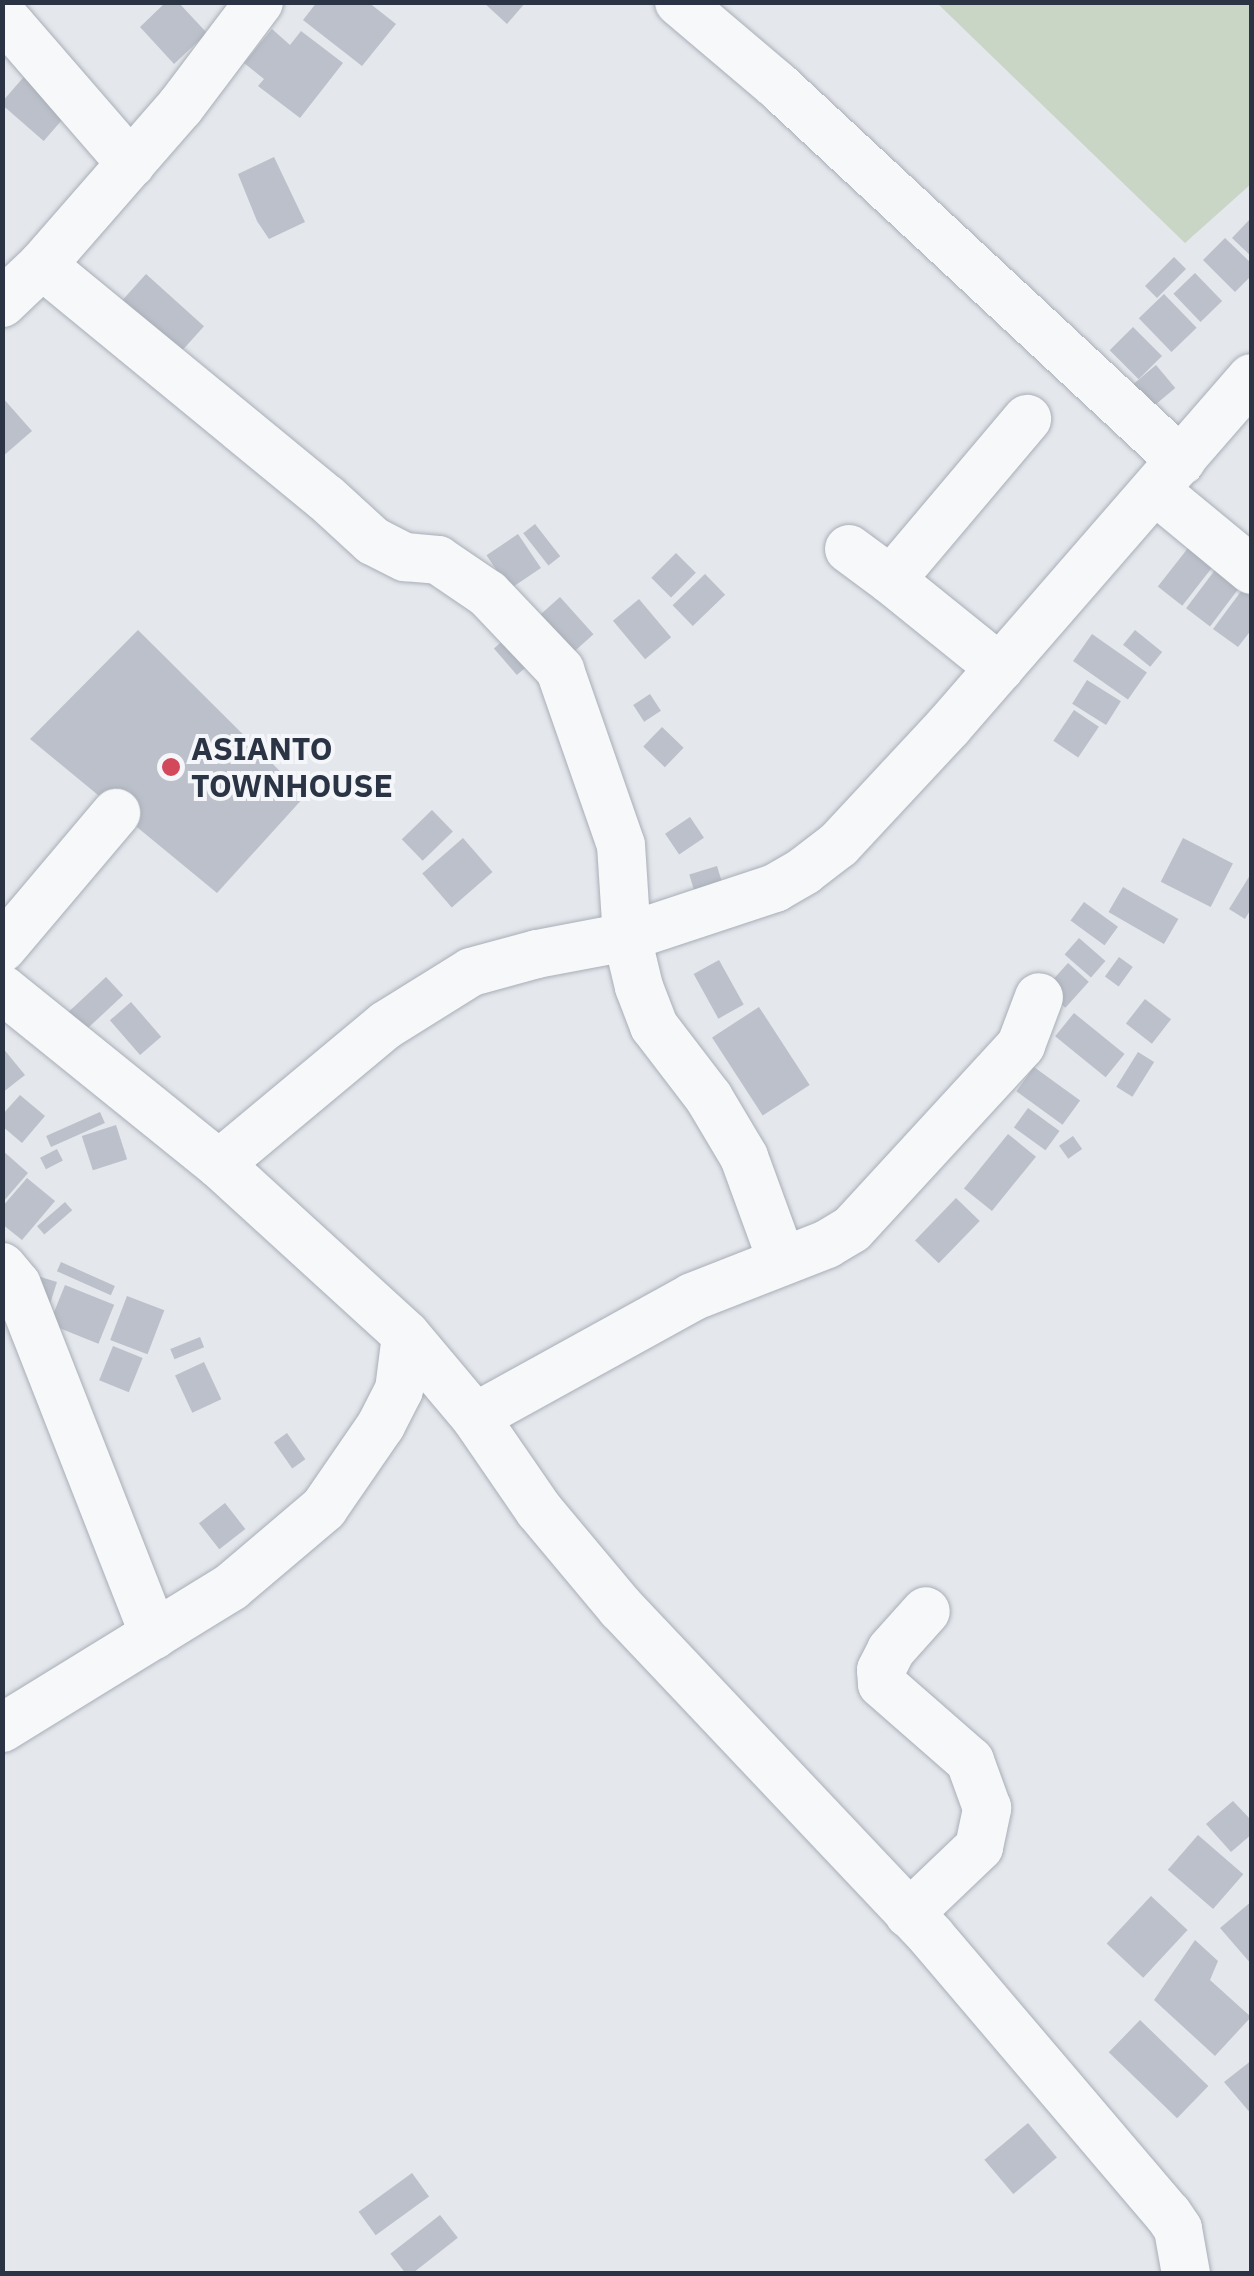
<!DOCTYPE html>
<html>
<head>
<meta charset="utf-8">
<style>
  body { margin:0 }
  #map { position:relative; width:1254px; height:2276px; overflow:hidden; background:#e4e7ec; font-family:"IBM Plex Sans",sans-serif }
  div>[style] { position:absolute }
  .green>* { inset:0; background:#c9d6c5 }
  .building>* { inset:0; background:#bbc0ca; transform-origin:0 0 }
  .roads { filter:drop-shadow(0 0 2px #a9aeb7) drop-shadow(0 0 2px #a9aeb7) }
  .minor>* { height:48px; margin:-24px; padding:0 24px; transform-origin:24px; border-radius:24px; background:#f7f8fa }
  .dots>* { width:28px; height:28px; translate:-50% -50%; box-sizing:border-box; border:5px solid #f4f6f9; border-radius:50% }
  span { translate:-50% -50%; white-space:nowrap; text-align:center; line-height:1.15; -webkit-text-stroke:8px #f4f6f9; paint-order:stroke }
  .poi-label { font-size:32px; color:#2b3445; font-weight:700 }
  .left { translate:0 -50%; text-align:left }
  .frame { position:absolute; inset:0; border:5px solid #2b3445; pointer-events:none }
</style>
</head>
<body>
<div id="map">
  <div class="green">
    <i style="clip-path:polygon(937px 3px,1251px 3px,1251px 184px,1185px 243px)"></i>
  </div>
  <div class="building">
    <i style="clip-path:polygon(166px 2px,178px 2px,207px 33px,174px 64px,140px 27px)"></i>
    <i style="clip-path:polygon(317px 2px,368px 2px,396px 24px,362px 66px,303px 20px)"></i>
    <i style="clip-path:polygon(483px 2px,526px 2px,507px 24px)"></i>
    <i style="clip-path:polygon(272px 29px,290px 45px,301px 31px,343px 63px,300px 118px,258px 86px,264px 79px,244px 63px)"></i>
    <i style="left:42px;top:56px;width:57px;height:63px;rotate:41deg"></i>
    <i style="clip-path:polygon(274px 157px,305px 222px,269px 239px,257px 221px,238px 174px)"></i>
    <i style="clip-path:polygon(1252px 217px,1252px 257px,1232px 238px)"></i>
    <i style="clip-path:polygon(1225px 238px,1252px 264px,1252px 275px,1235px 292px,1203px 260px)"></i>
    <i style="left:1174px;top:257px;width:17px;height:41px;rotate:45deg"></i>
    <i style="left:1195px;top:273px;width:39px;height:30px;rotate:46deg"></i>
    <i style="left:146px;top:274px;width:78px;height:40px;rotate:42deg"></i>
    <i style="left:1164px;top:294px;width:47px;height:35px;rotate:46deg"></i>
    <i style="left:1133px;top:327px;width:41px;height:33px;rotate:45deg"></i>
    <i style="left:1156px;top:365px;width:30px;height:36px;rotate:50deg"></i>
    <i style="clip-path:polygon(2px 397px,32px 431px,2px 457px)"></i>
    <i style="left:535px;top:524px;width:41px;height:15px;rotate:52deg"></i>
    <i style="left:518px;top:534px;width:41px;height:38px;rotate:56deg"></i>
    <i style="left:1188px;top:548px;width:31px;height:49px;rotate:38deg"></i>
    <i style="left:676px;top:553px;width:28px;height:35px;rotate:45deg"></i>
    <i style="left:1215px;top:570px;width:30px;height:48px;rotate:37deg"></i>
    <i style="left:705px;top:574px;width:29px;height:45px;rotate:46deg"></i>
    <i style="clip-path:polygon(1242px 590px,1252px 597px,1252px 629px,1238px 647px,1213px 629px)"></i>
    <i style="left:560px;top:597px;width:50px;height:39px;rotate:48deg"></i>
    <i style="left:639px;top:599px;width:50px;height:34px;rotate:50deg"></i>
    <i style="clip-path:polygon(138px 630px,305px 796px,217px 893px,30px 739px)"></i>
    <i style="left:1135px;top:630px;width:35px;height:19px;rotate:39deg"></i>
    <i style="left:1092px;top:634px;width:67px;height:33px;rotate:35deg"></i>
    <i style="left:506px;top:638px;width:35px;height:16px;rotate:49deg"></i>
    <i style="left:1087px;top:680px;width:40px;height:28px;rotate:32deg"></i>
    <i style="left:650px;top:694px;width:20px;height:20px;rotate:57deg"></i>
    <i style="left:1074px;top:710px;width:30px;height:37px;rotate:34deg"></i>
    <i style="left:662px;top:727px;width:30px;height:27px;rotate:44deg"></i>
    <i style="left:432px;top:810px;width:30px;height:42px;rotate:46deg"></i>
    <i style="left:690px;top:817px;width:25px;height:30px;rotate:56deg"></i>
    <i style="left:463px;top:838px;width:45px;height:54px;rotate:49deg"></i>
    <i style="left:1183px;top:838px;width:56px;height:49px;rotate:27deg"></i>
    <i style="left:717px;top:866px;width:21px;height:29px;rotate:73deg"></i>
    <i style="clip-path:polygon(1252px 872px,1252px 907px,1245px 919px,1229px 909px)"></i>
    <i style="left:1123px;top:887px;width:64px;height:29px;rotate:30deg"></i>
    <i style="left:1084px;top:902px;width:42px;height:23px;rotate:36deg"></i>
    <i style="left:1079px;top:938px;width:35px;height:22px;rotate:41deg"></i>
    <i style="left:1119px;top:957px;width:17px;height:24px;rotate:36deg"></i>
    <i style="left:719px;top:960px;width:51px;height:29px;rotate:61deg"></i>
    <i style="left:1068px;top:963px;width:28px;height:35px;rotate:42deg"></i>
    <i style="left:106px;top:977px;width:25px;height:51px;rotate:47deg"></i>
    <i style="left:1145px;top:999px;width:33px;height:31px;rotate:38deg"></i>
    <i style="left:131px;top:1002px;width:46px;height:28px;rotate:49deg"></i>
    <i style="left:759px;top:1007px;width:93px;height:56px;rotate:57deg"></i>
    <i style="left:1074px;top:1013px;width:65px;height:30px;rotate:39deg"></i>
    <i style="clip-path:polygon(2px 1047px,25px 1075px,2px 1093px)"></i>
    <i style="left:1138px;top:1052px;width:19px;height:41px;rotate:32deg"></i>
    <i style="left:1034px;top:1067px;width:57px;height:30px;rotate:36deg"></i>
    <i style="clip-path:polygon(20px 1095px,45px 1116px,22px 1143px,2px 1126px,2px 1115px)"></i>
    <i style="left:1028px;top:1108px;width:39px;height:24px;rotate:36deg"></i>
    <i style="left:100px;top:1112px;width:12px;height:59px;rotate:66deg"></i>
    <i style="left:116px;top:1125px;width:36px;height:36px;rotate:72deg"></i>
    <i style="left:1008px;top:1134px;width:36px;height:70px;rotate:39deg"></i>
    <i style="left:1073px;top:1136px;width:16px;height:17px;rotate:55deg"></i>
    <i style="left:57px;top:1149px;width:13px;height:19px;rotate:63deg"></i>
    <i style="clip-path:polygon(2px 1150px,28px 1173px,2px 1203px)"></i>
    <i style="clip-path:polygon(27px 1178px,55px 1201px,22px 1240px,2px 1224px,2px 1207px)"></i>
    <i style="left:956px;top:1198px;width:33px;height:59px;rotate:44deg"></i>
    <i style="left:65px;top:1202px;width:11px;height:37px;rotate:49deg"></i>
    <i style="left:61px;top:1262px;width:59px;height:10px;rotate:24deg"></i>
    <i style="clip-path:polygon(31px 1274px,57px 1282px,48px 1310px)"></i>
    <i style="left:65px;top:1285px;width:53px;height:42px;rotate:22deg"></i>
    <i style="left:127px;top:1296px;width:40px;height:47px;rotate:21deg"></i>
    <i style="left:200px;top:1337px;width:11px;height:32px;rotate:68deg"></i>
    <i style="left:113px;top:1346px;width:32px;height:37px;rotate:22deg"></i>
    <i style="left:204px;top:1362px;width:41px;height:32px;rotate:65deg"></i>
    <i style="left:287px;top:1433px;width:32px;height:16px;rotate:55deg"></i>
    <i style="left:225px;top:1503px;width:33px;height:33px;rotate:52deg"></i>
    <i style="clip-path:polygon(1233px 1801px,1252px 1821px,1252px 1834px,1231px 1852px,1206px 1824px)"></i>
    <i style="left:1198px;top:1835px;width:60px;height:46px;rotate:41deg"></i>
    <i style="left:1151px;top:1896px;width:50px;height:65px;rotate:43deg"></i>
    <i style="clip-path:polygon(1252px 1901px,1252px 1965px,1220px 1928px)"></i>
    <i style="clip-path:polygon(1195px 1940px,1218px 1961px,1210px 1980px,1251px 2017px,1215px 2056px,1154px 2000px)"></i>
    <i style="left:1140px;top:2020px;width:95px;height:45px;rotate:44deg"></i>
    <i style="clip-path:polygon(1252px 2060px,1252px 2115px,1224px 2082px)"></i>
    <i style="left:1028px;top:2123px;width:45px;height:57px;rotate:50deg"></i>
    <i style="left:412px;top:2173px;width:29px;height:66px;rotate:54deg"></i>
    <i style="left:440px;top:2215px;width:29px;height:63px;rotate:52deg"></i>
  </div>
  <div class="roads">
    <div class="minor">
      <i style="left:679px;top:2px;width:128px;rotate:40.3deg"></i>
      <i style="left:777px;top:85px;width:552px;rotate:42.94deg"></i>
      <i style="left:2px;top:15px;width:197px;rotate:49.1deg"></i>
      <i style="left:42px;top:265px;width:210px;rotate:-48.9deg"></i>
      <i style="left:180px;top:107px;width:131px;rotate:-53deg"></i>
      <i style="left:2px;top:303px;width:55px;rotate:-43.5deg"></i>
      <i style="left:42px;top:265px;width:367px;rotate:39.4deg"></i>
      <i style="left:326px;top:498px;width:64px;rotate:42.5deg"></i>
      <i style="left:373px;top:541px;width:36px;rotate:27deg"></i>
      <i style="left:405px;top:557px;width:33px;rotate:5deg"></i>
      <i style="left:438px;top:560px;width:60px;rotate:34.2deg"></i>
      <i style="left:488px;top:594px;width:105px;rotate:46.5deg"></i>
      <i style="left:560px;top:670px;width:185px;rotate:70.8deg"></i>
      <i style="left:621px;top:845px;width:92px;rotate:86.3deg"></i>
      <i style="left:627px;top:937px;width:51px;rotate:76.5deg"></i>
      <i style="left:639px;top:987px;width:42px;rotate:69deg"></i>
      <i style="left:654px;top:1026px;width:91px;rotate:52.6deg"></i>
      <i style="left:709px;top:1098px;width:69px;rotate:59.3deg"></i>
      <i style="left:744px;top:1157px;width:108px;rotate:69.9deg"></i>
      <i style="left:1156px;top:491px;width:124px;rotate:39.5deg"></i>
      <i style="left:849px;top:549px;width:52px;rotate:36.4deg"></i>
      <i style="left:1000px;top:668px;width:140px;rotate:-141.1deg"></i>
      <i style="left:891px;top:580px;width:211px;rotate:-49.8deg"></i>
      <i style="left:2px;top:948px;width:177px;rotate:-49.8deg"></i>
      <i style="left:2px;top:989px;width:279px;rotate:38.9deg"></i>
      <i style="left:219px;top:1164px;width:253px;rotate:42.4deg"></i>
      <i style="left:406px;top:1335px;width:107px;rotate:49.9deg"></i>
      <i style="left:475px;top:1417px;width:113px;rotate:55.5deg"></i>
      <i style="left:539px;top:1510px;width:128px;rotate:50.1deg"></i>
      <i style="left:621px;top:1608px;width:451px;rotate:46.6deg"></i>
      <i style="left:931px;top:1936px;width:365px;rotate:49.6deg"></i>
      <i style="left:1168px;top:2214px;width:18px;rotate:56deg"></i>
      <i style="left:1178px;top:2229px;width:46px;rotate:79.9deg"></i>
      <i style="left:219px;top:1164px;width:217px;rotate:-39.8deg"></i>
      <i style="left:386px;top:1025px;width:100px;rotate:-31.9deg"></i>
      <i style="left:471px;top:972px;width:68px;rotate:-15.3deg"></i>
      <i style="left:537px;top:954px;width:92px;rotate:-10.7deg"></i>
      <i style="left:627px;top:937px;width:156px;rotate:-18.3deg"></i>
      <i style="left:775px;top:888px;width:34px;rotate:-30deg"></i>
      <i style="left:804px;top:871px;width:44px;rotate:-37.6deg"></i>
      <i style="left:839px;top:844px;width:161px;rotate:-47deg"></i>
      <i style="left:949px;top:726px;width:461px;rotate:-49deg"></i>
      <i style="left:2px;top:1267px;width:23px;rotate:50deg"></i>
      <i style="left:17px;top:1285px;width:376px;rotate:68.6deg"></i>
      <i style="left:475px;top:1417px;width:248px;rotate:-28.9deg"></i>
      <i style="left:692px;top:1297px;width:145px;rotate:-21.4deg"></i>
      <i style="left:827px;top:1244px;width:29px;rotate:-31deg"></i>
      <i style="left:852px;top:1229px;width:250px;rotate:-47.4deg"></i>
      <i style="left:1021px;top:1045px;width:51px;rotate:-69.4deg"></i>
      <i style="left:2px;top:1728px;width:269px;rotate:-31.6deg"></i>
      <i style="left:231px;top:1587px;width:122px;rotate:-40.3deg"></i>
      <i style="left:324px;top:1508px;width:101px;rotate:-55.5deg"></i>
      <i style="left:381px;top:1425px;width:39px;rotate:-63deg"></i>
      <i style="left:399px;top:1390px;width:55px;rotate:-82.7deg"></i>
      <i style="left:909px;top:1914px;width:97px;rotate:-43.7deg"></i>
      <i style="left:979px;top:1847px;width:40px;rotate:-78deg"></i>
      <i style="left:987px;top:1808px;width:50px;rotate:-109.9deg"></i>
      <i style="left:970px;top:1761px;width:117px;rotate:-138.8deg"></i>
      <i style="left:882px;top:1684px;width:14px;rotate:-94deg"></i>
      <i style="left:881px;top:1670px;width:22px;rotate:-63deg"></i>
      <i style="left:891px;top:1650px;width:52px;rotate:-48.1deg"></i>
    </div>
  </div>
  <div class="dots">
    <i style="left:171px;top:767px;background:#d1495b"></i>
  </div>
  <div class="poi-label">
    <span class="left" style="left:191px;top:767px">ASIANTO<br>TOWNHOUSE</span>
  </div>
  <div class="frame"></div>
</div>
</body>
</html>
